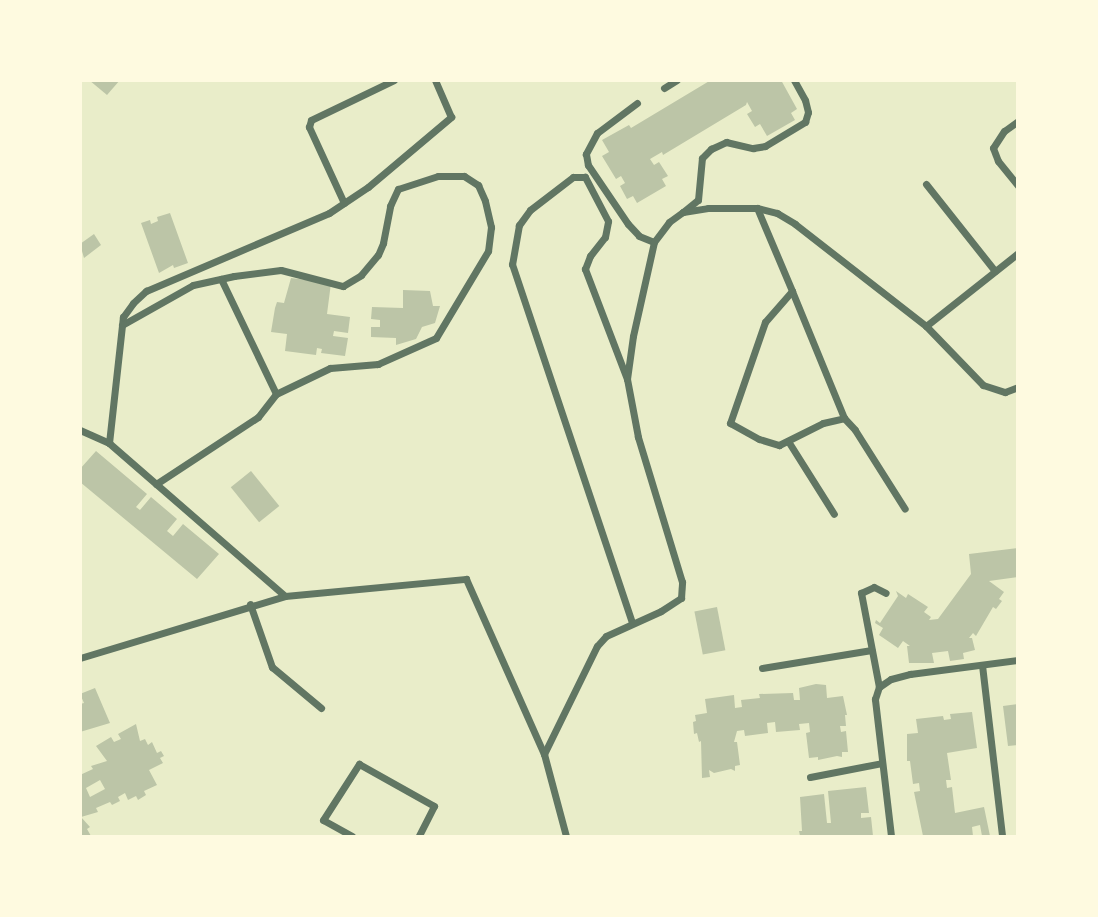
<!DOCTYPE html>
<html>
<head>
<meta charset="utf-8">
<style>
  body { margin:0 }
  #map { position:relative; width:1098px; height:917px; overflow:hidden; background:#e9edc9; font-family:"IBM Plex Serif",serif }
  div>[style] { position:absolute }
  .building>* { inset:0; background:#bcc5a7; transform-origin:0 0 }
  .minor>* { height:7px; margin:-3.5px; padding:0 3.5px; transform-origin:3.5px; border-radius:3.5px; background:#617663 }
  span { translate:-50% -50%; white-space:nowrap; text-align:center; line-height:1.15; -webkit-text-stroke:7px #fefae0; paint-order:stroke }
  .frame { position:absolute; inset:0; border:82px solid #fefae0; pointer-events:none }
</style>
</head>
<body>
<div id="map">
  <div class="building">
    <i style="clip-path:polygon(89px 80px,120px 80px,107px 95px)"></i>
    <i style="clip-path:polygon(711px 80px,781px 80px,797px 109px,791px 113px,795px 120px,767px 136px,760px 124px,755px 127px,747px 114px,752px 111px,747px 102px,746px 105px,663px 155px,662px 152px,650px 159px,654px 165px,659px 162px,668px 176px,662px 179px,666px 186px,637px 203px,633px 196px,627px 199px,620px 186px,625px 183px,621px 176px,616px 179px,602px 156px,609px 152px,602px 140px,629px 125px,631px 128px)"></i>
    <i style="clip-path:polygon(170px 213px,188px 263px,174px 268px,173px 265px,159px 273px,141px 223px,150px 220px,151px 224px,158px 221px,157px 217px)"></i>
    <i style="clip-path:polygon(94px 234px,101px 245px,84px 258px,80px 244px)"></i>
    <i style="clip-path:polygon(291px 278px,331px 283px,327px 314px,350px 317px,348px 333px,334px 331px,333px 336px,348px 338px,345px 356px,321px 353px,322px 349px,317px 348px,316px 355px,285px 351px,287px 334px,271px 332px,275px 308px,277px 302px,284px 303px)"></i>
    <i style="clip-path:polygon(403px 290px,430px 291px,433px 306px,440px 306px,435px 323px,422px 327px,416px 339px,396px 345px,396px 338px,371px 337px,371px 327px,380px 327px,380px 320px,371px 319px,372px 307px,403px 308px)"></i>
    <i style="clip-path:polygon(96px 451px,147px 494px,136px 507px,140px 510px,151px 497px,177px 519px,167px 531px,173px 536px,183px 524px,219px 554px,197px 579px,80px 482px,80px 469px)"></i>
    <i style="left:251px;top:471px;width:45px;height:26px;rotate:51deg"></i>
    <i style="clip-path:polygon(1018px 548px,1018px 577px,989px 581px,1004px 592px,999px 599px,1002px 601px,996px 609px,993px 607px,976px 636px,973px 633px,969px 638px,972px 638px,975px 650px,963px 653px,964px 659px,950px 661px,948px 651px,932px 653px,934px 663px,909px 663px,907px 646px,910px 646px,903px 641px,898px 648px,879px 635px,883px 628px,875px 623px,876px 620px,880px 623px,898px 596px,896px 591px,906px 598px,908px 594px,928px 607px,924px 612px,931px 617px,929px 620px,938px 619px,971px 574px,969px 554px)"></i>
    <i style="left:717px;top:607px;width:44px;height:23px;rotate:79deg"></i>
    <i style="clip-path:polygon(816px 684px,826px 685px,827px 698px,843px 696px,847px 715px,845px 715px,846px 726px,840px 726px,841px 732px,846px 731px,848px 752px,842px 752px,842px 757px,837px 756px,818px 760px,818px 757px,809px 758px,806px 733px,810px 732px,809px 723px,799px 724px,800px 730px,776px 732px,775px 722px,767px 723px,768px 733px,745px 736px,744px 730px,737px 731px,734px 742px,737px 742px,740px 765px,735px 766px,735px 771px,731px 769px,714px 773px,709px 770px,710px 777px,702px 778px,701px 741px,699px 742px,697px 733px,694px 734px,693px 722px,696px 721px,695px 715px,707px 713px,705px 699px,734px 695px,735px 708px,742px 707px,741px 700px,760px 698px,759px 694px,793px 693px,794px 700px,800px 700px,799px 688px)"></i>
    <i style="clip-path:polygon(95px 688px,110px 723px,80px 732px,80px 704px,84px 703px,80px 694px)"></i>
    <i style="clip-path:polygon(1018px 704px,1018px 745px,1008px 746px,1003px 706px)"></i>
    <i style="clip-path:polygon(972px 712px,977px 748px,947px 753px,951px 780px,946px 780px,947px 788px,952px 787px,955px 813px,984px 807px,990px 836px,982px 836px,980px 825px,972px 827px,973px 836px,923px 836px,914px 792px,920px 791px,919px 783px,913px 784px,910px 761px,907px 761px,907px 734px,918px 733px,916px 719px,943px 716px,944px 720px,951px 719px,950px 714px)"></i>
    <i style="clip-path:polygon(evenodd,136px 724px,140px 741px,145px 739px,148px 745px,152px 742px,157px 753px,161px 751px,164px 756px,160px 758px,163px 763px,149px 770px,157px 785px,144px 791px,146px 795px,138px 800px,136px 796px,128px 800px,125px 793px,118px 797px,120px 801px,112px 805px,110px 802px,96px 808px,98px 812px,81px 817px,90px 827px,87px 829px,91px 836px,80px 836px,80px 775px,93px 769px,91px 766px,107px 761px,96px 746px,111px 737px,114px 742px,121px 739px,118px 734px,136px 724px,100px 780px,105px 789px,90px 797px,86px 788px,100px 780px)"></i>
    <i style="clip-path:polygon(866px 787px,869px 813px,861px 813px,861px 818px,871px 817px,873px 836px,800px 836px,799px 831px,802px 831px,800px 797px,824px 794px,827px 823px,831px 823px,828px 791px)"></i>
  </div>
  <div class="minor">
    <i style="left:664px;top:88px;width:15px;rotate:-32deg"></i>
    <i style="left:637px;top:103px;width:50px;rotate:143.1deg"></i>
    <i style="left:597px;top:133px;width:24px;rotate:118deg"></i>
    <i style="left:586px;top:154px;width:11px;rotate:80deg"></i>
    <i style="left:588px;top:165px;width:71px;rotate:55.9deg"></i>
    <i style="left:628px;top:224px;width:16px;rotate:47deg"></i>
    <i style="left:639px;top:236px;width:16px;rotate:22deg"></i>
    <i style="left:1018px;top:121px;width:17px;rotate:144deg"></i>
    <i style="left:1004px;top:131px;width:20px;rotate:123deg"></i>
    <i style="left:993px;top:148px;width:14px;rotate:69deg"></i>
    <i style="left:998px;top:161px;width:32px;rotate:51deg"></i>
    <i style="left:926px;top:184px;width:111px;rotate:51.6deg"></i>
    <i style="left:344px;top:203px;width:84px;rotate:-114.7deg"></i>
    <i style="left:309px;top:127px;width:7px;rotate:-74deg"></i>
    <i style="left:311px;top:120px;width:92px;rotate:-25.7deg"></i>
    <i style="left:757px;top:208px;width:90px;rotate:67.1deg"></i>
    <i style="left:792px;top:291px;width:41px;rotate:131.1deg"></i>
    <i style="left:765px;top:322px;width:107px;rotate:109.1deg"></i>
    <i style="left:730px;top:423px;width:33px;rotate:29deg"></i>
    <i style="left:759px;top:439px;width:21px;rotate:17deg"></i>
    <i style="left:779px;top:445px;width:49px;rotate:-26.6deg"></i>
    <i style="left:823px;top:423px;width:22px;rotate:-13deg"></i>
    <i style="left:844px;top:418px;width:16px;rotate:47deg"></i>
    <i style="left:855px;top:430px;width:93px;rotate:57.7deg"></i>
    <i style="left:683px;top:212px;width:19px;rotate:-39deg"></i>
    <i style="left:698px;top:200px;width:42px;rotate:-84.6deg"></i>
    <i style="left:702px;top:158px;width:13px;rotate:-45deg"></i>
    <i style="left:711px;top:149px;width:17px;rotate:-25deg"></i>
    <i style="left:726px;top:142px;width:28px;rotate:13deg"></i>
    <i style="left:753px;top:148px;width:12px;rotate:-9deg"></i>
    <i style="left:765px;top:146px;width:47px;rotate:-31deg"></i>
    <i style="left:805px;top:122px;width:10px;rotate:-73deg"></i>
    <i style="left:808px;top:112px;width:12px;rotate:-104deg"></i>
    <i style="left:805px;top:100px;width:23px;rotate:-119deg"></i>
    <i style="left:221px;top:279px;width:127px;rotate:64.4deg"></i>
    <i style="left:792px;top:291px;width:137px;rotate:67.7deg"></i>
    <i style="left:122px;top:325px;width:81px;rotate:-29.4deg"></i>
    <i style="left:193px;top:285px;width:42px;rotate:-12.4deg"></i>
    <i style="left:234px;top:276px;width:47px;rotate:-7.3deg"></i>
    <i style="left:281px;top:270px;width:64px;rotate:14.5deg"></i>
    <i style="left:343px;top:286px;width:21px;rotate:-31deg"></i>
    <i style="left:361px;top:275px;width:26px;rotate:-50deg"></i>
    <i style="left:378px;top:255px;width:13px;rotate:-67deg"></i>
    <i style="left:383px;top:243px;width:38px;rotate:-79deg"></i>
    <i style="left:390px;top:206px;width:19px;rotate:-65deg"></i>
    <i style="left:398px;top:189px;width:42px;rotate:-18deg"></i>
    <i style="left:438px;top:176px;width:26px"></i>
    <i style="left:464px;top:176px;width:17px;rotate:33deg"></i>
    <i style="left:478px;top:185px;width:17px;rotate:66deg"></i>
    <i style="left:485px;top:201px;width:27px;rotate:77deg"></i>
    <i style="left:491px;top:227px;width:24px;rotate:97deg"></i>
    <i style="left:488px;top:251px;width:101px;rotate:120.9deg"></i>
    <i style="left:436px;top:338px;width:64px;rotate:155.9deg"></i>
    <i style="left:378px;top:364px;width:48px;rotate:175.2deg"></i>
    <i style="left:330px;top:368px;width:60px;rotate:154.3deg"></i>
    <i style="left:276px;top:394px;width:29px;rotate:128deg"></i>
    <i style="left:258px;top:417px;width:122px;rotate:146.7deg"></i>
    <i style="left:926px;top:326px;width:117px;rotate:-38.4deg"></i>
    <i style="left:627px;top:379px;width:118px;rotate:-110.9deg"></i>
    <i style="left:585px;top:269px;width:14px;rotate:-69deg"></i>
    <i style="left:590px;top:256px;width:24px;rotate:-52deg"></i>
    <i style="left:605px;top:237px;width:16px;rotate:-79deg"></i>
    <i style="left:608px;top:221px;width:50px;rotate:-117.6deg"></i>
    <i style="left:585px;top:177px;width:12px;rotate:180deg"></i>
    <i style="left:573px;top:177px;width:54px;rotate:142.5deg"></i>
    <i style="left:530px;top:210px;width:19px;rotate:126deg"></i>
    <i style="left:519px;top:225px;width:40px;rotate:100deg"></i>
    <i style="left:512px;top:264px;width:378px;rotate:71.5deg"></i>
    <i style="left:80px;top:430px;width:32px;rotate:24deg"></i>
    <i style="left:109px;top:443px;width:233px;rotate:41deg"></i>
    <i style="left:788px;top:441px;width:86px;rotate:57.8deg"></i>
    <i style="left:109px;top:443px;width:127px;rotate:-83.7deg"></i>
    <i style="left:123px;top:317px;width:17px;rotate:-54deg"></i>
    <i style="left:133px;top:303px;width:18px;rotate:-43deg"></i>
    <i style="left:146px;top:291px;width:199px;rotate:-23.1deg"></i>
    <i style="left:329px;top:213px;width:47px;rotate:-33.7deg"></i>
    <i style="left:368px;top:187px;width:109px;rotate:-40.1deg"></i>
    <i style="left:451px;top:117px;width:40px;rotate:-113.4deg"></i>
    <i style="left:250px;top:604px;width:67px;rotate:70.8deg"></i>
    <i style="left:272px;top:667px;width:64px;rotate:39.9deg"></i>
    <i style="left:80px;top:658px;width:214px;rotate:-16.8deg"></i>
    <i style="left:285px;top:596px;width:182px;rotate:-5.4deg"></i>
    <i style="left:466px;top:579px;width:192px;rotate:66deg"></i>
    <i style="left:544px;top:754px;width:85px;rotate:75deg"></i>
    <i style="left:982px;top:665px;width:172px;rotate:83.3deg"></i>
    <i style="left:762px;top:668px;width:111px;rotate:-9.3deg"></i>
    <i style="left:879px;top:687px;width:96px;rotate:-100.8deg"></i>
    <i style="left:861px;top:593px;width:14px;rotate:-25deg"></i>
    <i style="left:874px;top:587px;width:13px;rotate:27deg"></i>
    <i style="left:544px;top:754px;width:120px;rotate:-63.9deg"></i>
    <i style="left:597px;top:646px;width:13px;rotate:-48deg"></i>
    <i style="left:606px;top:636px;width:60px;rotate:-24.4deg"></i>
    <i style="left:661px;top:611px;width:24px;rotate:-33deg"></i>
    <i style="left:681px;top:598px;width:16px;rotate:-86deg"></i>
    <i style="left:682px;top:582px;width:152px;rotate:-106.9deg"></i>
    <i style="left:638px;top:437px;width:59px;rotate:-100.7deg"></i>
    <i style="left:627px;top:379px;width:43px;rotate:-82.1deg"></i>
    <i style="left:633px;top:336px;width:96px;rotate:-77.4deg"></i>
    <i style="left:654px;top:242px;width:25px;rotate:-53deg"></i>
    <i style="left:669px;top:222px;width:17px;rotate:-36deg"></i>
    <i style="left:683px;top:212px;width:25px;rotate:-9deg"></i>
    <i style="left:708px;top:208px;width:49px"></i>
    <i style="left:757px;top:208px;width:21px;rotate:14deg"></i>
    <i style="left:777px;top:213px;width:21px;rotate:31deg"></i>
    <i style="left:795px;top:224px;width:166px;rotate:37.9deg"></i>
    <i style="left:926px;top:326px;width:82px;rotate:46deg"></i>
    <i style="left:983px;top:385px;width:23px;rotate:18deg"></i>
    <i style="left:1005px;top:392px;width:14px;rotate:-21deg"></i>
    <i style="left:810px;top:777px;width:73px;rotate:-11deg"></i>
    <i style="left:352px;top:836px;width:33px;rotate:-151deg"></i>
    <i style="left:323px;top:820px;width:67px;rotate:-57.3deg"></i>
    <i style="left:359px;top:764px;width:86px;rotate:29.2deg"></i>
    <i style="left:434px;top:806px;width:34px;rotate:117deg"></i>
    <i style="left:891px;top:836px;width:138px;rotate:-96.7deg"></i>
    <i style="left:875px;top:699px;width:13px;rotate:-72deg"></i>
    <i style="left:879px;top:687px;width:14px;rotate:-34deg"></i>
    <i style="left:891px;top:679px;width:20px;rotate:-15deg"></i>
    <i style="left:910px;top:674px;width:109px;rotate:-7.4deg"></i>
  </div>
  <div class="frame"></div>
</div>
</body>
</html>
